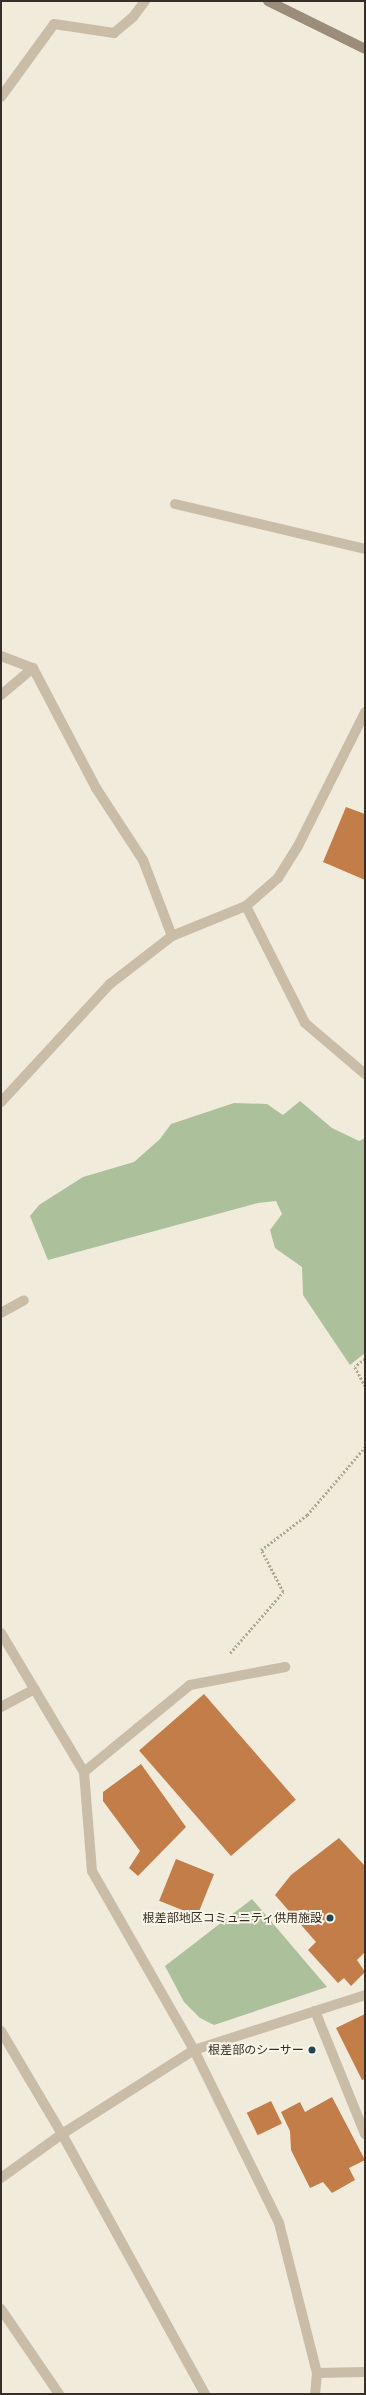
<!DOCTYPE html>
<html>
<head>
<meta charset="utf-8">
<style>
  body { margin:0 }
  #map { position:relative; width:366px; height:2395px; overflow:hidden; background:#f1ebdc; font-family:Poppins,"Noto Sans JP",sans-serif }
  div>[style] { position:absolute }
  .green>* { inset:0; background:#adc09c }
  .building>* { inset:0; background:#c27d49; transform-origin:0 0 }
  .path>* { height:2.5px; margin-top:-1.25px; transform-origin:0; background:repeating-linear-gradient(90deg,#b5a893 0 2px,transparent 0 4px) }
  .lane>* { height:10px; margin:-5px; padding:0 5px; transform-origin:5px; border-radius:5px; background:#c9bda8 }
  .street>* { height:10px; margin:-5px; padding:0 5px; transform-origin:5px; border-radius:5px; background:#c9bda8 }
  .secondary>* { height:10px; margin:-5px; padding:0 5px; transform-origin:5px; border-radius:5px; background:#9c8d7a }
  .dots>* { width:11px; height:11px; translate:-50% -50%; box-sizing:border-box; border:2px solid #f9f4e8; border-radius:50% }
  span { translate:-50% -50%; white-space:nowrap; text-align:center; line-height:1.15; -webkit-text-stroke:4px #f9f4e8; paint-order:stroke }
  .poi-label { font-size:12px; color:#362f28 }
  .right { translate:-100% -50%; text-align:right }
  .frame { position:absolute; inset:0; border:2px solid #362f28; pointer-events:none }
</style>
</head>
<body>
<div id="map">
  <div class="green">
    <i style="clip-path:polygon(300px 1101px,332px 1128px,359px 1141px,365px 1138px,365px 1353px,350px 1365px,303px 1295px,302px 1267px,275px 1248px,270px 1230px,282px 1214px,276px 1201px,258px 1203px,48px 1260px,30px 1216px,39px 1205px,83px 1177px,134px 1162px,160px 1139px,171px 1124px,234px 1103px,267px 1104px,283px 1115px)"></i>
    <i style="clip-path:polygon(252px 1899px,327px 1987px,214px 2025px,200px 2018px,184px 2002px,165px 1966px)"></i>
  </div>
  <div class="building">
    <i style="clip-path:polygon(346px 807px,365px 814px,365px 880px,323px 862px)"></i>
    <i style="left:204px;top:1694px;width:140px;height:86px;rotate:49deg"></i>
    <i style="clip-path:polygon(141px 1764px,186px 1827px,138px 1876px,129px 1868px,140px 1851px,103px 1801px,103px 1792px)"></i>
    <i style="clip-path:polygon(339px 1838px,365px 1866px,365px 1952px,357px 1960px,365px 1972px,351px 1986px,344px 1978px,338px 1983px,308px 1950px,316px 1942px,275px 1895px,291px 1875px)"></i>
    <i style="left:176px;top:1859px;width:41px;height:45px;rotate:22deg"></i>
    <i style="clip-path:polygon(365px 2014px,365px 2079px,362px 2080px,336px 2028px)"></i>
    <i style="clip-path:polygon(332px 2097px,365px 2160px,349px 2168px,355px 2180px,332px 2193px,323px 2182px,310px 2188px,291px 2150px,290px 2131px,281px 2112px,300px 2102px,305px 2112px)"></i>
    <i style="left:271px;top:2101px;width:25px;height:27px;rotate:64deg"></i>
  </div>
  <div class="path">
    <i style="left:365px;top:1359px;width:13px;rotate:141deg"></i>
    <i style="left:355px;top:1367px;width:21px;rotate:62deg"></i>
    <i style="left:230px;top:1653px;width:81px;rotate:-49deg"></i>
    <i style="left:283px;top:1592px;width:47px;rotate:-117.6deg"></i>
    <i style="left:261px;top:1550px;width:58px;rotate:-37.3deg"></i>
    <i style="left:307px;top:1515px;width:89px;rotate:-49.5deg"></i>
  </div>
  <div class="lane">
    <i style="left:175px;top:504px;width:195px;rotate:13.3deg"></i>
  </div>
  <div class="street">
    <i style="left:1px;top:97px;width:90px;rotate:-54deg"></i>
    <i style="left:54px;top:24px;width:61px;rotate:8.5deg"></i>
    <i style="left:114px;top:33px;width:25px;rotate:-40deg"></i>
    <i style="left:133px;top:17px;width:20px;rotate:-53deg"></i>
    <i style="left:1px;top:656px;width:34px;rotate:21deg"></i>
    <i style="left:33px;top:668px;width:136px;rotate:62.3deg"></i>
    <i style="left:96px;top:788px;width:86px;rotate:56.9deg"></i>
    <i style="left:143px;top:860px;width:81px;rotate:69.1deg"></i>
    <i style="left:1px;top:695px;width:42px;rotate:-40.2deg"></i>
    <i style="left:246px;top:906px;width:131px;rotate:63.2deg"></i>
    <i style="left:305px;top:1023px;width:79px;rotate:40.4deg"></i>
    <i style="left:1px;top:1102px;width:161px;rotate:-47.3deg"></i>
    <i style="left:110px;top:984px;width:78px;rotate:-37.7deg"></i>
    <i style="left:172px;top:936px;width:80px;rotate:-22.1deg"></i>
    <i style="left:246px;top:906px;width:43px;rotate:-41.2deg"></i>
    <i style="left:278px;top:878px;width:38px;rotate:-58deg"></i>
    <i style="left:298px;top:846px;width:150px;rotate:-63.4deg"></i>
    <i style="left:1px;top:1313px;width:26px;rotate:-29deg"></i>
    <i style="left:1px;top:1633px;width:162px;rotate:59.2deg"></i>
    <i style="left:84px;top:1772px;width:99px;rotate:85.4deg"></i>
    <i style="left:92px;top:1871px;width:206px;rotate:60.3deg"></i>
    <i style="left:194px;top:2050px;width:193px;rotate:63.8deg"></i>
    <i style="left:279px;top:2223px;width:155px;rotate:75.8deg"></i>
    <i style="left:317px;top:2373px;width:21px;rotate:95deg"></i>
    <i style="left:1px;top:1707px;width:38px;rotate:-28deg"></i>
    <i style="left:84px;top:1772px;width:137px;rotate:-39.4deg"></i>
    <i style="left:190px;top:1685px;width:97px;rotate:-10.7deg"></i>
    <i style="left:315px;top:2011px;width:133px;rotate:67.9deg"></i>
    <i style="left:1px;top:2031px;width:120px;rotate:59.4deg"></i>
    <i style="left:62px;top:2134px;width:297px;rotate:61.2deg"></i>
    <i style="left:1px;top:2178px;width:75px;rotate:-35.8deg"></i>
    <i style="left:62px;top:2134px;width:156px;rotate:-32.5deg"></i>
    <i style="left:194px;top:2050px;width:180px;rotate:-17.8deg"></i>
    <i style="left:1px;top:2309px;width:103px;rotate:55.7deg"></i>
    <i style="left:317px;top:2373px;width:48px;rotate:-1.2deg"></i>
  </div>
  <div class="secondary">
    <i style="left:268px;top:1px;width:108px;rotate:26.3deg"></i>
  </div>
  <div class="dots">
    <i style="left:330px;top:1918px;background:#1f4856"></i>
    <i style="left:312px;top:2050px;background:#1f4856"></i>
  </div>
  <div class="poi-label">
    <span class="right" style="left:322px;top:1918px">根差部地区コミュニティ供用施設</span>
    <span class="right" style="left:304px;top:2050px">根差部のシーサー</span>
  </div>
  <div class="frame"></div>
</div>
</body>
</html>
